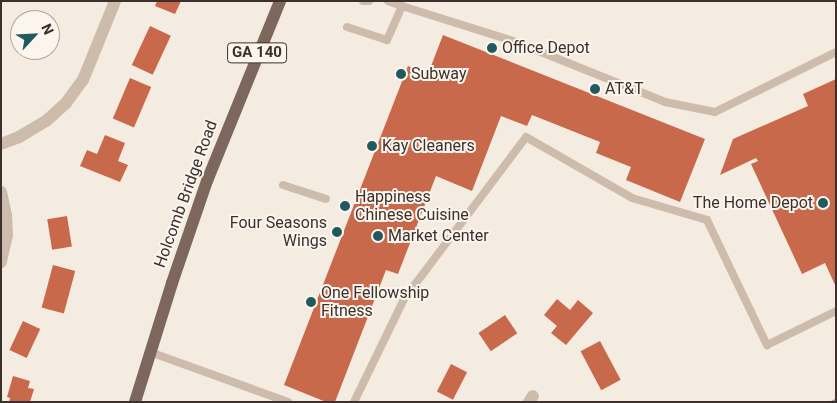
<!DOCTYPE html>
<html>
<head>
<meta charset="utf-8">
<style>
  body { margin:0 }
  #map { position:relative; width:837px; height:403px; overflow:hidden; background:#f4ebe1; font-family:Roboto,sans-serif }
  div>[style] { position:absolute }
  .stream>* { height:4.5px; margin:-2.25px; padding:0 2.25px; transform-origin:2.25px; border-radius:2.25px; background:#7fb0b2 }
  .building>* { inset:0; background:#c8694b; transform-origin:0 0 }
  .service>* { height:8px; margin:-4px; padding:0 4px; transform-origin:4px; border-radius:4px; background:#cdbbac }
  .minor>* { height:12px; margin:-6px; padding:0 6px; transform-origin:6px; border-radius:6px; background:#cdbbac }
  .primary>* { height:12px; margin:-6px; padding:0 6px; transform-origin:6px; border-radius:6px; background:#7d675c }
  .dots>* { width:14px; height:14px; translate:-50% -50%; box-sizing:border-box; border:2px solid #fbf5ee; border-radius:50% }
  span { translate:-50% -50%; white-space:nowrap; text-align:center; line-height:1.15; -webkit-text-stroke:4px #fbf5ee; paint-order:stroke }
  .shield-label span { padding:1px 4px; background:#fbf5ee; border:1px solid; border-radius:4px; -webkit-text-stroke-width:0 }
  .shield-label { font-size:15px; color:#3b302b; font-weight:700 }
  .poi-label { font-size:16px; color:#3b302b }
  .left { translate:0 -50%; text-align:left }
  .right { translate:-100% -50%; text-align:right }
  .street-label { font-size:16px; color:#3b302b }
  .frame { position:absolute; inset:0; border:2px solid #3b302b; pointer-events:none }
  .north { position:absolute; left:10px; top:10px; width:50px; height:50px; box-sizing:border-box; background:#fbf5ee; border:1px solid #aea6a0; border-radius:50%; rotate:65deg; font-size:14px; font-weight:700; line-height:20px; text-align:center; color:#3b302b }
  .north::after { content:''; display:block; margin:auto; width:18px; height:22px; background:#1f5a5e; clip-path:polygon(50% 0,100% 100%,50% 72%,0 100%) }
</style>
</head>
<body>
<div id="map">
  <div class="stream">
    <i style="left:833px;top:402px;width:3px;rotate:-18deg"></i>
  </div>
  <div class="building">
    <i style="clip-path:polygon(157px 1px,181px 1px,175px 14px,155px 6px)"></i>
    <i style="left:150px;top:26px;width:23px;height:43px;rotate:25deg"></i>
    <i style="clip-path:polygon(443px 35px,705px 139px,680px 202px,626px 180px,631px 167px,596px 153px,600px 142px,532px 115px,527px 126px,501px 116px,472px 191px,436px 176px,398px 274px,386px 270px,335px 402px,326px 402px,284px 385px,408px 66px,428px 74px)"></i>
    <i style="left:130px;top:78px;width:23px;height:44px;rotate:23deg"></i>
    <i style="clip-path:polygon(836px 79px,836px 287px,825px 263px,802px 274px,751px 164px,758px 161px,756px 158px,720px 175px,733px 139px,808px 106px,803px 94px)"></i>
    <i style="clip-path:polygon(105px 135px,125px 143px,118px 161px,128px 165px,120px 182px,80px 166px,87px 150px,97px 154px)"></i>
    <i style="left:67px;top:216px;width:31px;height:20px;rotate:81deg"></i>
    <i style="left:53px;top:265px;width:23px;height:44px;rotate:15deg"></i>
    <i style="clip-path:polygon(557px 299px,570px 310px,578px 300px,593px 313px,566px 345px,551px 333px,557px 326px,544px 315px)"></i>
    <i style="left:505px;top:315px;width:22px;height:32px;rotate:56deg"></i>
    <i style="left:23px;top:321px;width:19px;height:32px;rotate:25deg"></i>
    <i style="left:600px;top:341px;width:44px;height:22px;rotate:62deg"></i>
    <i style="left:451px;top:364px;width:18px;height:31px;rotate:27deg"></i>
    <i style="clip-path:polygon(13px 376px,30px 381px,28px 388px,34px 389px,30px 402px,9px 402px,10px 398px,7px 397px)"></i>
  </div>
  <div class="service">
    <i style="left:363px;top:1px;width:6px"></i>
    <i style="left:388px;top:1px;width:15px;rotate:20deg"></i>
    <i style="left:347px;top:27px;width:42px;rotate:18deg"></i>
    <i style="left:387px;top:40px;width:37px;rotate:-66deg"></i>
    <i style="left:402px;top:6px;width:120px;rotate:17.5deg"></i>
    <i style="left:516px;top:42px;width:161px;rotate:21.9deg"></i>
    <i style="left:665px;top:102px;width:51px;rotate:11.3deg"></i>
    <i style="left:715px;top:112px;width:135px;rotate:-26.4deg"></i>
    <i style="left:283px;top:185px;width:45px;rotate:18deg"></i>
    <i style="left:150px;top:352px;width:147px;rotate:19.9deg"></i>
    <i style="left:354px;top:402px;width:114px;rotate:-64.1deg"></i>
    <i style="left:404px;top:299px;width:203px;rotate:-53deg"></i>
    <i style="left:526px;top:137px;width:122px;rotate:29.9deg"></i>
    <i style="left:632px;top:198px;width:78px;rotate:16.3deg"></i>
    <i style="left:707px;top:220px;width:139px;rotate:64.4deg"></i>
    <i style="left:767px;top:345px;width:77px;rotate:-26.2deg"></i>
  </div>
  <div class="minor">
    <i style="left:1px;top:144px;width:19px;rotate:-21deg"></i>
    <i style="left:19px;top:137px;width:31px;rotate:-31deg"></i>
    <i style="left:46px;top:121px;width:27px;rotate:-42deg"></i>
    <i style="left:66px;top:103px;width:29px;rotate:-54deg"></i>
    <i style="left:83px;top:80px;width:85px;rotate:-67.9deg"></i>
    <i style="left:1px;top:192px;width:24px;rotate:78deg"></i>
    <i style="left:6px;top:215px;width:20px;rotate:87deg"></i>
    <i style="left:7px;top:235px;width:28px;rotate:103deg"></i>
    <i style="left:529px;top:402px;width:7px;rotate:-56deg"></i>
  </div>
  <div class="primary">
    <i style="left:135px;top:402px;width:125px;rotate:-72.7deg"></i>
    <i style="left:172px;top:283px;width:108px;rotate:-71.1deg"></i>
    <i style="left:207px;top:181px;width:194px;rotate:-67.9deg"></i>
  </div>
  <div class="dots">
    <i style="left:492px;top:48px;background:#1f5a5e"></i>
    <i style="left:401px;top:74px;background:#1f5a5e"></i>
    <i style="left:595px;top:89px;background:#1f5a5e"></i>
    <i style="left:372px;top:146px;background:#1f5a5e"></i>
    <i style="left:823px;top:203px;background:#1f5a5e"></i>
    <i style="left:345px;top:206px;background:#1f5a5e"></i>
    <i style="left:337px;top:232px;background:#1f5a5e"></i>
    <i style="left:378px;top:236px;background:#1f5a5e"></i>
    <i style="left:311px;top:302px;background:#1f5a5e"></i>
  </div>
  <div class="shield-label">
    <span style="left:257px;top:53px">GA 140</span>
  </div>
  <div class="poi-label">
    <span class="left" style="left:502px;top:48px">Office Depot</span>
    <span class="left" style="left:411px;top:74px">Subway</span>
    <span class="left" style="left:605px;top:89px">AT&amp;T</span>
    <span class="left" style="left:382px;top:146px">Kay Cleaners</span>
    <span class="left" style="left:355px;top:206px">Happiness<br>Chinese Cuisine</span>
    <span class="right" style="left:813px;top:203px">The Home Depot</span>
    <span class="right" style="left:327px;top:232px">Four Seasons<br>Wings</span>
    <span class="left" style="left:388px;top:236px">Market Center</span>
    <span class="left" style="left:321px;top:302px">One Fellowship<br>Fitness</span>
  </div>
  <div class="street-label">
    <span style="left:186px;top:194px;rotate:-70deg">Holcomb Bridge Road</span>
  </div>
  <div class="frame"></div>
  <div class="north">N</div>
</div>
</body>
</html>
